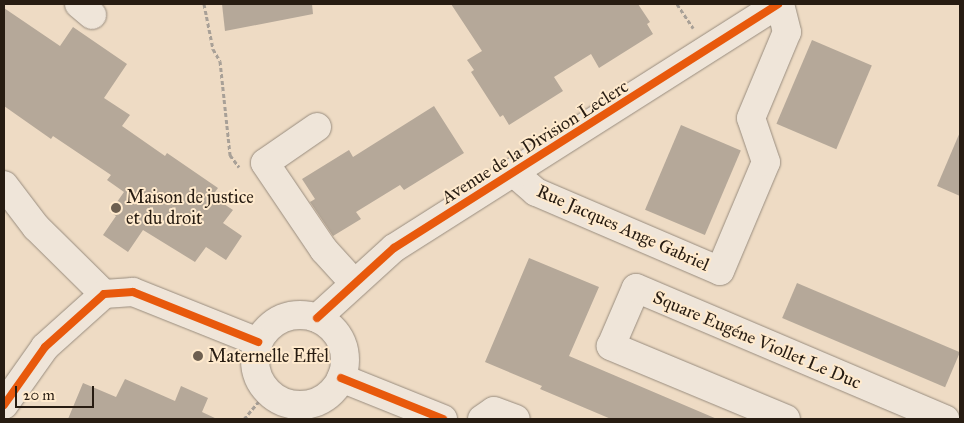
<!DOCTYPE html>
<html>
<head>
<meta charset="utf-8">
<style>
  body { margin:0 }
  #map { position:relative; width:964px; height:423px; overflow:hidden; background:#eedbc4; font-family:"IM FELL Great Primer",serif }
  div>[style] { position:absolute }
  .building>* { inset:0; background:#b5a899; transform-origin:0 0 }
  .path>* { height:3px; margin-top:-1.5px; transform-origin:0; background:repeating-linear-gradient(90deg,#a8a097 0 4px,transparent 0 6.5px) }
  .roads { filter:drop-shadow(0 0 1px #988c7e) drop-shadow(0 0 1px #988c7e) }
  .minor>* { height:28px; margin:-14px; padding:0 14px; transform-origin:14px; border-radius:14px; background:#efe5d9 }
  .minor>.ring { margin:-14px; padding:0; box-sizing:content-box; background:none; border:28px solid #efe5d9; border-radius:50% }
  .cycleway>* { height:8px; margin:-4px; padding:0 4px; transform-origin:4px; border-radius:4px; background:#e8590c }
  .dots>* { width:14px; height:14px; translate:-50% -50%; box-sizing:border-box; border:2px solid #ffeacd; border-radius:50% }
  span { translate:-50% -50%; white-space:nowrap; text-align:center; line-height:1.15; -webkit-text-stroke:4px #ffeacd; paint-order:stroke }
  .street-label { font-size:18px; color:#271c12 }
  .poi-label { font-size:18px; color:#271c12 }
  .left { translate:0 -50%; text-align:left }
  .frame { position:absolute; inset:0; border:5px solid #271c12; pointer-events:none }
  .scale { position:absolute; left:15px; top:386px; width:79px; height:22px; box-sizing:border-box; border:2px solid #271c12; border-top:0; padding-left:6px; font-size:15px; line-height:18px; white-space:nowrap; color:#271c12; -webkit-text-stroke:4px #ffeacd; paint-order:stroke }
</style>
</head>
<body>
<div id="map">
  <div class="building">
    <i style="clip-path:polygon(222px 4px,312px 4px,313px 14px,225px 31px)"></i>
    <i style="clip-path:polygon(451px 4px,638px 4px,650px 22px,647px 24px,653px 34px,599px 68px,591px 54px,554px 77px,563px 91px,509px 125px,503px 115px,500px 117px,471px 72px,474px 70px,467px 60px,482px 51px)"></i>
    <i style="clip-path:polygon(4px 8px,60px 46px,73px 27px,127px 64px,104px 98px,130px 115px,122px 126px,165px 156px,167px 153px,218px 188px,212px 196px,233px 210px,223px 223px,242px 236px,226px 260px,206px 247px,195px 262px,143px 230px,128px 252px,103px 235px,116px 216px,110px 212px,124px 192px,107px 180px,111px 175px,53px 136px,51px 139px,4px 106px)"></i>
    <i style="left:812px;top:40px;width:65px;height:91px;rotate:23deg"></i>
    <i style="clip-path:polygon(434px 106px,464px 153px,404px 190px,400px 185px,356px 212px,361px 219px,333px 236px,310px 202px,315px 199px,302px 179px,349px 150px,353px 157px)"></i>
    <i style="left:681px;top:125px;width:65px;height:92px;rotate:23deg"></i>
    <i style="clip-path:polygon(960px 132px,960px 196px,937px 186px)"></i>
    <i style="clip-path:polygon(529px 258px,599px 287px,569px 356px,717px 419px,611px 419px,540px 389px,542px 386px,485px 362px)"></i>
    <i style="left:797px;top:283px;width:177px;height:38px;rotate:23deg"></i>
    <i style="clip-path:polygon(125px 379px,175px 401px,181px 386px,208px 398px,202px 412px,217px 419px,68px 419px,83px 383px,116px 397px)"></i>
  </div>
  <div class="path">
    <i style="left:204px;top:4px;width:46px;rotate:78.7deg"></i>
    <i style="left:213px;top:49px;width:14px;rotate:60deg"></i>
    <i style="left:220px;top:61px;width:95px;rotate:83.9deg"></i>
    <i style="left:230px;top:155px;width:15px;rotate:53deg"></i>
    <i style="left:677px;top:4px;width:29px;rotate:56deg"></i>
    <i style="left:244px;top:419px;width:35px;rotate:-50deg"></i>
  </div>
  <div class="roads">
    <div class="minor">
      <i style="left:79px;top:4px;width:17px;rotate:40deg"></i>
      <i style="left:317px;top:127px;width:63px;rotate:145.3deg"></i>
      <i style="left:265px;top:163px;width:105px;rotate:55.9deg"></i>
      <i style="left:324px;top:250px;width:45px;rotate:47.7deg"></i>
      <i style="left:514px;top:173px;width:29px;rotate:41deg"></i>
      <i style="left:536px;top:192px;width:200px;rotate:23.2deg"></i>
      <i style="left:720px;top:271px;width:118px;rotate:-67.1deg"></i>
      <i style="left:766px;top:162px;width:46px;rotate:-108.8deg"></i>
      <i style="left:751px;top:118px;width:93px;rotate:-67.3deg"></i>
      <i style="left:787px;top:32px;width:29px;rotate:-104deg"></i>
      <i style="left:4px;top:185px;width:53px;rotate:52.7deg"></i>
      <i style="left:36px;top:227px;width:95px;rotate:44.6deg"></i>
      <i class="ring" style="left:255px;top:315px;width:62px;height:62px"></i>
      <i style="left:317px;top:318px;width:104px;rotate:-42.3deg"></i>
      <i style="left:394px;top:248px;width:455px;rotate:-32.4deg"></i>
      <i style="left:341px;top:378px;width:110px;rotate:21.9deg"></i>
      <i style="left:4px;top:405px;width:71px;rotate:-54.7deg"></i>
      <i style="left:45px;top:347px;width:79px;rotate:-41.9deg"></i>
      <i style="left:104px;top:294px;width:29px;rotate:-4deg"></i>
      <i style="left:133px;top:292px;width:135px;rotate:21.8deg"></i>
      <i style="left:482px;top:419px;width:14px;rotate:-34deg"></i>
      <i style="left:494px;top:411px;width:23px;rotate:20deg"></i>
      <i style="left:786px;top:419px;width:190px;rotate:-157.4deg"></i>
      <i style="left:611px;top:346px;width:63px;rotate:-66.7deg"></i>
      <i style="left:636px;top:288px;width:336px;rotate:23deg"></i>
    </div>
  </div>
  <div class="cycleway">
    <i style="left:317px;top:318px;width:104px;rotate:-42.3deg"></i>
    <i style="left:394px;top:248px;width:455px;rotate:-32.4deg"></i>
    <i style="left:341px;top:378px;width:110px;rotate:21.9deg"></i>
    <i style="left:4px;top:405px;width:71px;rotate:-54.7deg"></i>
    <i style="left:45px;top:347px;width:79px;rotate:-41.9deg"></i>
    <i style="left:104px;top:294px;width:29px;rotate:-4deg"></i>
    <i style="left:133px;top:292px;width:135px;rotate:21.8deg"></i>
  </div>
  <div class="dots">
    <i style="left:116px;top:208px;background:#6d5f50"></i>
    <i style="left:198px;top:356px;background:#6d5f50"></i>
  </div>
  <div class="street-label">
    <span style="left:535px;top:142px;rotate:-32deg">Avenue de la Division Leclerc</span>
    <span style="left:623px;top:228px;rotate:24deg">Rue Jacques Ange Gabriel</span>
    <span style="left:757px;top:340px;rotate:23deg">Square Eugéne Viollet Le Duc</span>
  </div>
  <div class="poi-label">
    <span class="left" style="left:126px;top:208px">Maison de justice<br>et du droit</span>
    <span class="left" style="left:208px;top:356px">Maternelle Effel</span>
  </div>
  <div class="frame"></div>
  <div class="scale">20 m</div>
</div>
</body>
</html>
